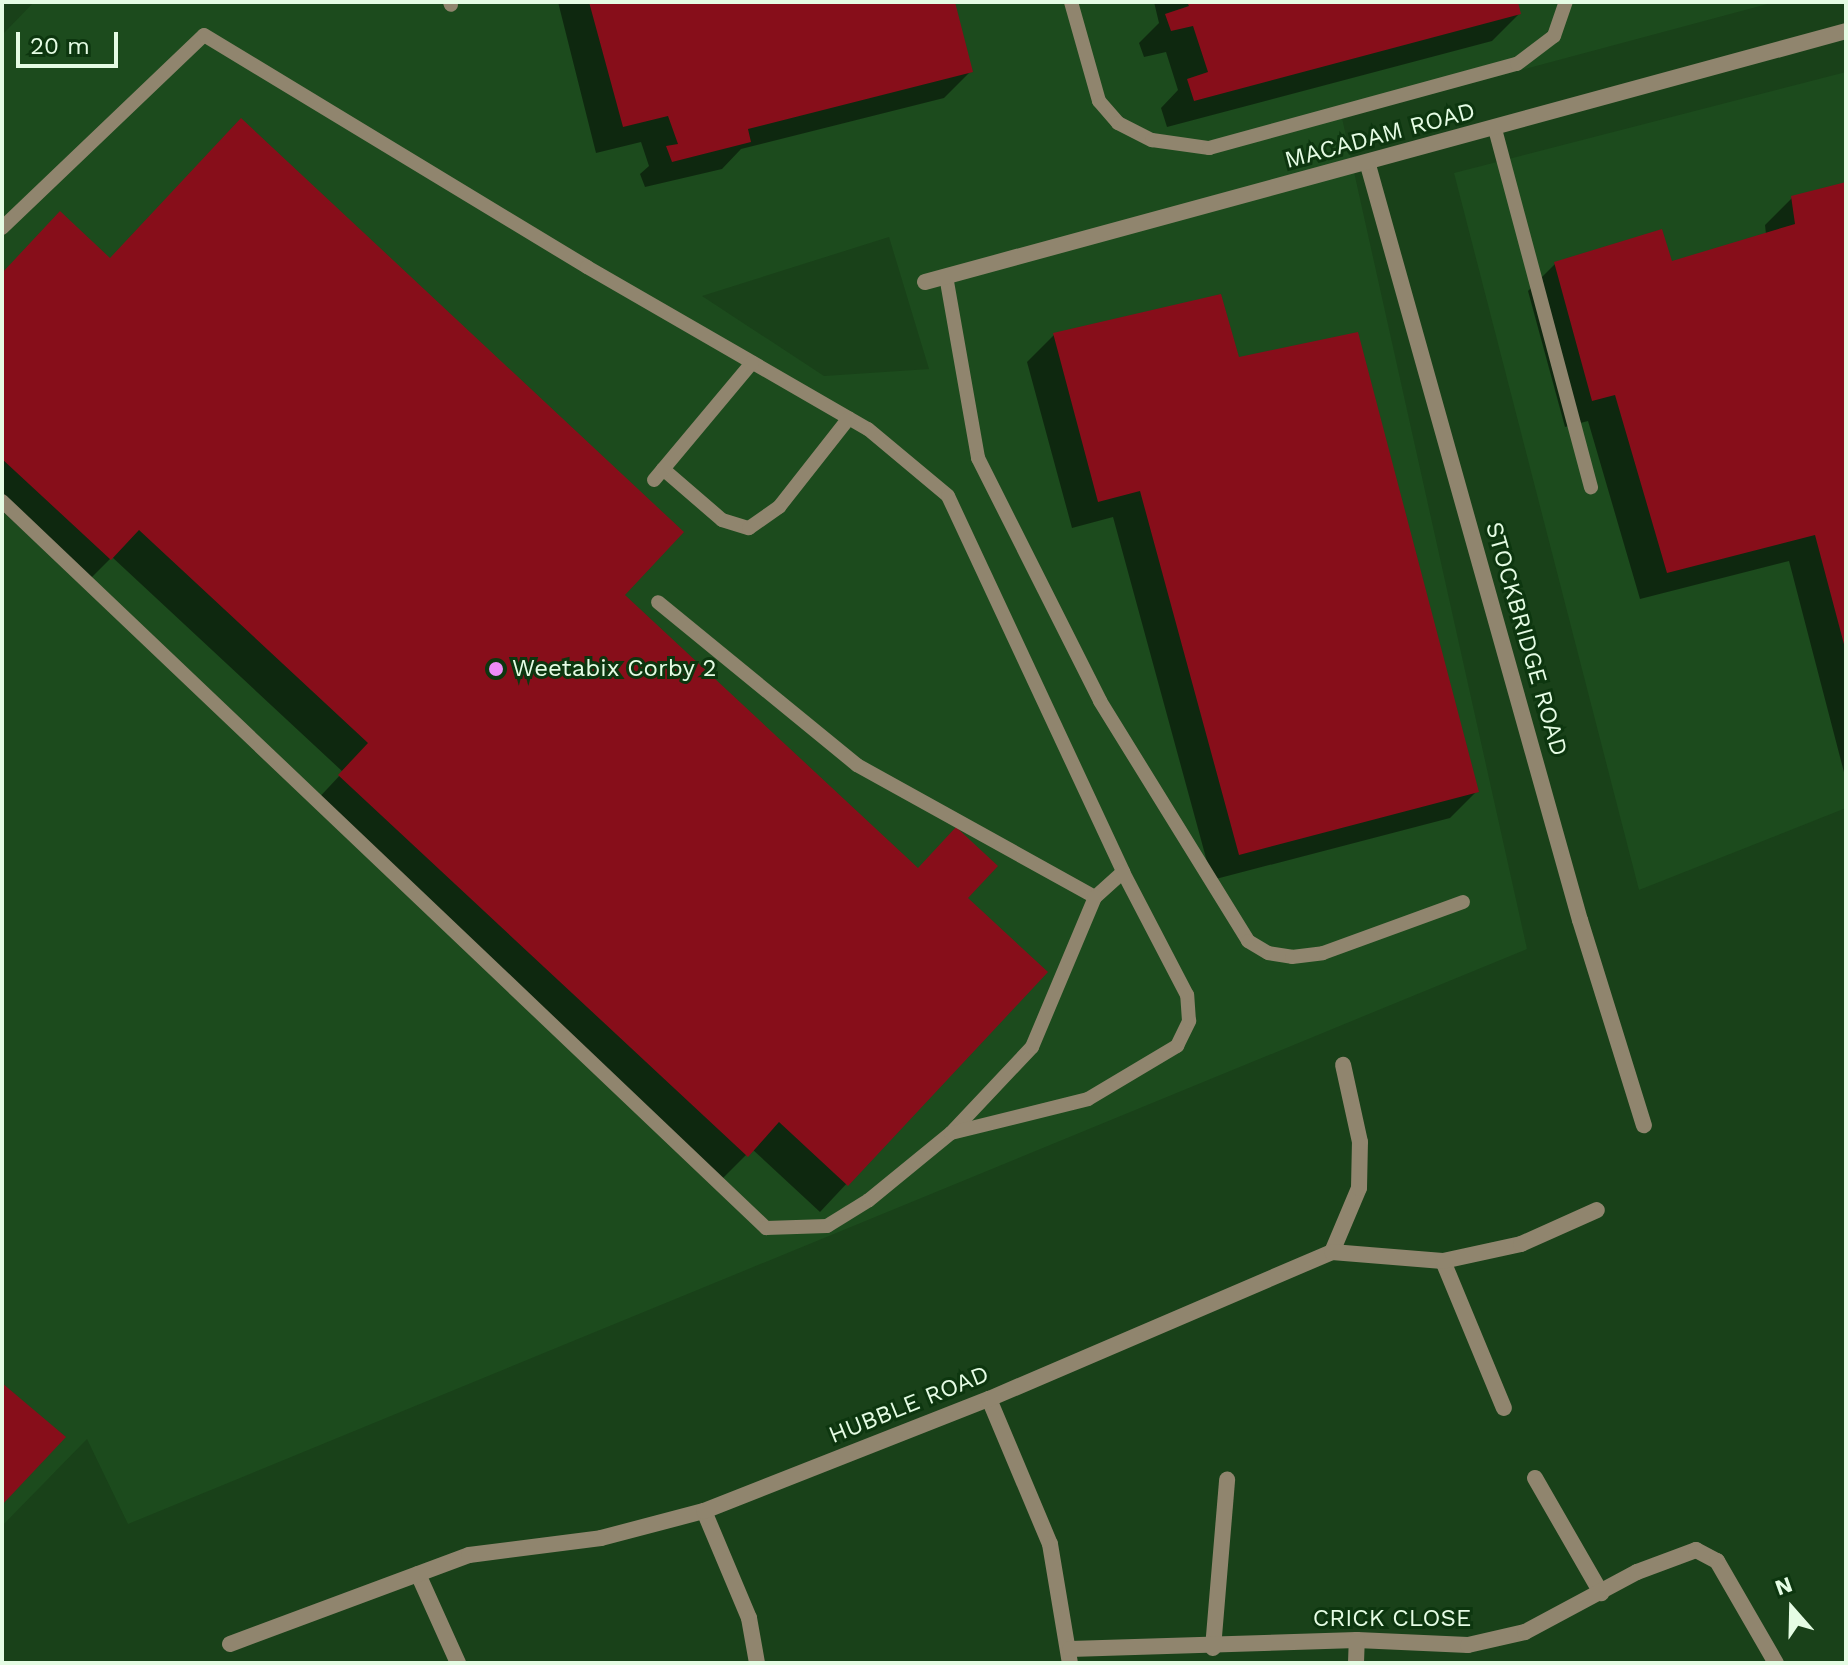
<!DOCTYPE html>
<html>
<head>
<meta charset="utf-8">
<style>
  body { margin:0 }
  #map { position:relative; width:1848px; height:1665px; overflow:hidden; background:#194119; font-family:"Work Sans",sans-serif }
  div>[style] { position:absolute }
  .built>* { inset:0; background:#1c4b1d }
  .shadow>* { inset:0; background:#0007 }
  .building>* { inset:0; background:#870e1a }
  .lane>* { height:14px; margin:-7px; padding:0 7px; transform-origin:7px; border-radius:7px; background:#90856e }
  .street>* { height:16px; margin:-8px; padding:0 8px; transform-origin:8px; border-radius:8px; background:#90856e }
  .dots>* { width:22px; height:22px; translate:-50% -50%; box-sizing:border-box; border:4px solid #0d360f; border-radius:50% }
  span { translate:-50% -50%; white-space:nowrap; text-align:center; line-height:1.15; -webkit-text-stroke:6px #0d360f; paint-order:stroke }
  .street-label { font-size:24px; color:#e5fce4 }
  .poi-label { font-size:24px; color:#e5fce4 }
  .left { translate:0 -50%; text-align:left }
  .frame { position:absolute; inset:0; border:4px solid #e5fce4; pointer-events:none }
  .north { position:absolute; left:1752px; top:1569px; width:80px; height:80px; -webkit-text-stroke:6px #0d360f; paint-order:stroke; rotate:340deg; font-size:22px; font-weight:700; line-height:32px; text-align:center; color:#e5fce4 }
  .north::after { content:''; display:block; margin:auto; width:28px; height:36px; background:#e5fce4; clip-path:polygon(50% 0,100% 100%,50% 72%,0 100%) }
  .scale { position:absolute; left:16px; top:32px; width:102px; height:36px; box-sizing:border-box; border:4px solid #e5fce4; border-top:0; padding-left:10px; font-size:24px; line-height:28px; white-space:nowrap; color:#e5fce4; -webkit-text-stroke:6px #0d360f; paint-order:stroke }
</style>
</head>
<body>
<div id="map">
  <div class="built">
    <i style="clip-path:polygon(evenodd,34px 2px,1775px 2px,1342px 118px,1527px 949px,128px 1524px,87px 1439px,2px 1526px,2px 35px,34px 2px,889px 237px,929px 369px,824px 376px,702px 296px,889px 237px)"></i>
    <i style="clip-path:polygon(1846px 72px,1846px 808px,1639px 890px,1454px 173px)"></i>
  </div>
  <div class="shadow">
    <i style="clip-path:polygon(558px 2px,953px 2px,971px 71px,944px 98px,741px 149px,722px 169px,645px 187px,640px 174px,649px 166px,641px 142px,596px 153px)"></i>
    <i style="clip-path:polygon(1154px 2px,1516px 2px,1519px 14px,1492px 41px,1167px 127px,1161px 108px,1178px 90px,1166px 52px,1144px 57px,1139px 43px,1159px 23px)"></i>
    <i style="clip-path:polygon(1846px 184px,1846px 780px,1789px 561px,1640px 599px,1588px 421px,1565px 427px,1528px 291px,1555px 264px,1670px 263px,1766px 234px,1765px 225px,1792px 198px)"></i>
    <i style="clip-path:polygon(110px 260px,622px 595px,917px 870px,966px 898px,1045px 972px,820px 1212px,752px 1149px,719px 1182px,313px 804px,343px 772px,112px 557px,83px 586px,2px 511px,2px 274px)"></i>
    <i style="clip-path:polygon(1054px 335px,1238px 359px,1477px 791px,1450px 818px,1212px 880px,1113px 517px,1072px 528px,1027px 362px)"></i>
  </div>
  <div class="building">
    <i style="clip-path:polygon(589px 2px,955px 2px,973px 72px,748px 129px,751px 142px,672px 162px,666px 146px,678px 144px,668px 116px,623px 127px)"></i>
    <i style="clip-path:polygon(1187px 2px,1518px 2px,1521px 14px,1194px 101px,1187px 79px,1208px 72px,1193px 26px,1171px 31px,1165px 14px,1189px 6px)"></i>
    <i style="clip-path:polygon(241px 118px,684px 532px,625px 595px,918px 868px,956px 827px,998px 866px,968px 898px,1048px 972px,848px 1186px,779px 1122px,748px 1157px,338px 775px,368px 743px,139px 530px,111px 560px,2px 459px,2px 273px,60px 211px,110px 258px)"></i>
    <i style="clip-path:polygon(1846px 182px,1846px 648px,1845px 648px,1815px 535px,1667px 573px,1615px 395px,1592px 401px,1554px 262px,1662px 229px,1672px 261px,1795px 224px,1791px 196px)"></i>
    <i style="clip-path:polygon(1221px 294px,1239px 357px,1358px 332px,1479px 792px,1239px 855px,1140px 491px,1098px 502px,1053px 333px)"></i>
    <i style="clip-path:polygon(2px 1383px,66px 1437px,2px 1505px)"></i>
  </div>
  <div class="lane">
    <i style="left:450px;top:2px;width:3px;rotate:72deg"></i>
    <i style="left:1071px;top:2px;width:103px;rotate:74.2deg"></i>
    <i style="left:1099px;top:101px;width:29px;rotate:49deg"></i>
    <i style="left:1118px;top:123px;width:38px;rotate:27deg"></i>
    <i style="left:1152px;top:140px;width:58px;rotate:8deg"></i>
    <i style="left:1209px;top:148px;width:319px;rotate:-15.3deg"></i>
    <i style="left:1517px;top:64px;width:46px;rotate:-37.1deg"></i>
    <i style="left:1554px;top:36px;width:36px;rotate:-71deg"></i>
    <i style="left:1495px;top:129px;width:371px;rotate:75deg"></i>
    <i style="left:2px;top:228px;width:279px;rotate:-43.7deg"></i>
    <i style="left:204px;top:35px;width:448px;rotate:31.2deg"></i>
    <i style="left:587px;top:267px;width:324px;rotate:30deg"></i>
    <i style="left:868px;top:429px;width:104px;rotate:39.9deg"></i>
    <i style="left:948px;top:496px;width:415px;rotate:65deg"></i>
    <i style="left:1123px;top:872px;width:38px;rotate:138deg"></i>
    <i style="left:1095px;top:897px;width:272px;rotate:-151deg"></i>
    <i style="left:857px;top:765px;width:257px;rotate:-140.7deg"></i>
    <i style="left:946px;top:276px;width:185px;rotate:80deg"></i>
    <i style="left:978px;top:458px;width:272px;rotate:63.3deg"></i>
    <i style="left:1100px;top:701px;width:282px;rotate:58.3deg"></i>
    <i style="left:1248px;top:941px;width:23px;rotate:31deg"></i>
    <i style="left:1268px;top:953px;width:24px;rotate:9deg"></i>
    <i style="left:1292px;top:957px;width:31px;rotate:-7deg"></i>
    <i style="left:1323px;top:953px;width:149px;rotate:-20deg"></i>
    <i style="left:663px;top:469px;width:78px;rotate:40.8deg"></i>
    <i style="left:722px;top:520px;width:28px;rotate:17deg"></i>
    <i style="left:749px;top:528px;width:37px;rotate:-35deg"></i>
    <i style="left:779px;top:507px;width:113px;rotate:-51.8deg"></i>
    <i style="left:654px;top:480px;width:153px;rotate:-50.1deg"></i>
    <i style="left:2px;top:501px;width:1055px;rotate:43.58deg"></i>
    <i style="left:766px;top:1228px;width:61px;rotate:-1.9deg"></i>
    <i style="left:827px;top:1226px;width:49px;rotate:-31.8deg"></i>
    <i style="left:869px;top:1200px;width:106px;rotate:-39.3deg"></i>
    <i style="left:951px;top:1133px;width:118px;rotate:-46.7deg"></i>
    <i style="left:1032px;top:1047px;width:163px;rotate:-67.2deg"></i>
    <i style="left:951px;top:1133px;width:141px;rotate:-13.9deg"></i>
    <i style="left:1088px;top:1099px;width:104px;rotate:-30.8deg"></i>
    <i style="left:1177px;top:1046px;width:28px;rotate:-64deg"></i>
    <i style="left:1189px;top:1021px;width:26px;rotate:-94deg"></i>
    <i style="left:1187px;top:995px;width:139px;rotate:-117.5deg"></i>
  </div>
  <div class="street">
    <i style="left:1368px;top:165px;width:784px;rotate:74.32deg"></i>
    <i style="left:1580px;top:920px;width:215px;rotate:72.7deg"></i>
    <i style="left:925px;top:282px;width:955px;rotate:-15.24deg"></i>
    <i style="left:1332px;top:1252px;width:69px;rotate:-67.1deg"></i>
    <i style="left:1359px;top:1188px;width:46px;rotate:-88.8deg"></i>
    <i style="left:1360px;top:1142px;width:79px;rotate:-102.4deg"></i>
    <i style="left:1443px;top:1261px;width:159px;rotate:67.5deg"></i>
    <i style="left:989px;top:1399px;width:157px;rotate:67.2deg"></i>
    <i style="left:1050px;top:1544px;width:121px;rotate:80.5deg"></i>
    <i style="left:1535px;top:1478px;width:133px;rotate:60.1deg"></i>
    <i style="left:704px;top:1511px;width:116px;rotate:67.2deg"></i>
    <i style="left:749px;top:1618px;width:46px;rotate:79.9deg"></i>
    <i style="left:418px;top:1574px;width:98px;rotate:65.8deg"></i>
    <i style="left:230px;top:1644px;width:255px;rotate:-20.4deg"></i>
    <i style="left:469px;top:1555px;width:133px;rotate:-7.3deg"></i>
    <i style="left:601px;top:1538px;width:106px;rotate:-14.7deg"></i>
    <i style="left:704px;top:1511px;width:306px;rotate:-21.5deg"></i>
    <i style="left:989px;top:1399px;width:373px;rotate:-23.2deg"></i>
    <i style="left:1332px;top:1252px;width:111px;rotate:4.6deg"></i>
    <i style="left:1443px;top:1261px;width:80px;rotate:-12.3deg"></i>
    <i style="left:1521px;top:1244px;width:83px;rotate:-24.1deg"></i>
    <i style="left:1213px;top:1648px;width:169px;rotate:-85.2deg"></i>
    <i style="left:1070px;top:1649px;width:287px;rotate:-1.8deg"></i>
    <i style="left:1357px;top:1640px;width:111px;rotate:2.6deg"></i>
    <i style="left:1468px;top:1645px;width:58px;rotate:-12.8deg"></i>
    <i style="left:1525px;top:1632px;width:127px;rotate:-28.2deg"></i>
    <i style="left:1637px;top:1572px;width:63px;rotate:-20.4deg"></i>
    <i style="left:1696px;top:1550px;width:24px;rotate:28deg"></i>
    <i style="left:1717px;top:1561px;width:118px;rotate:60deg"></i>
    <i style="left:1356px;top:1663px;width:23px;rotate:-88deg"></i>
  </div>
  <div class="dots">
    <i style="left:496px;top:669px;background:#ee8bf8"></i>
  </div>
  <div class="street-label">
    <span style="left:1380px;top:136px;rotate:-15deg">MACADAM ROAD</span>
    <span style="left:1526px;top:639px;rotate:74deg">STOCKBRIDGE ROAD</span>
    <span style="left:909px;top:1405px;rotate:-22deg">HUBBLE ROAD</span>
    <span style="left:1392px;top:1619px">CRICK CLOSE</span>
  </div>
  <div class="poi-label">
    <span class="left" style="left:512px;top:669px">Weetabix Corby 2</span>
  </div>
  <div class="frame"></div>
  <div class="north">N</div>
  <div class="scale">20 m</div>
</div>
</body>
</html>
